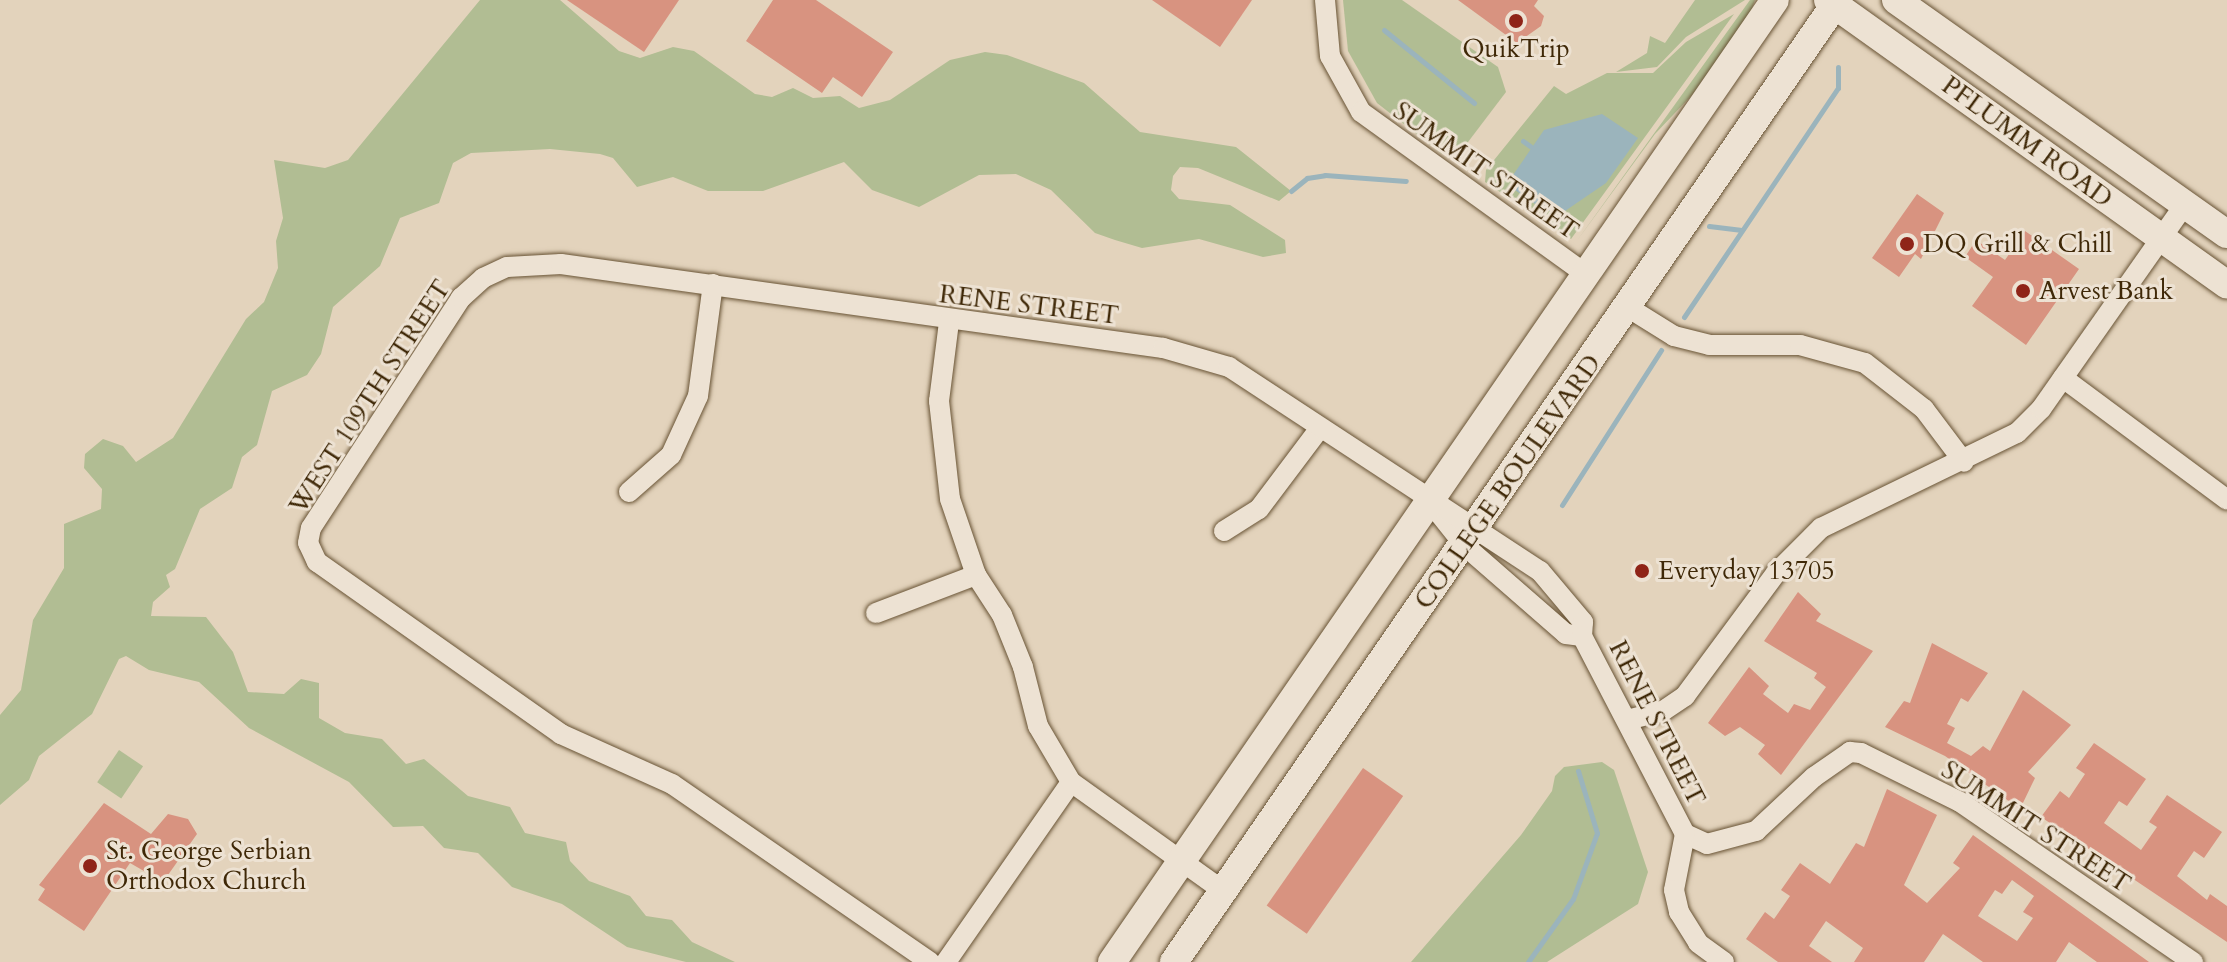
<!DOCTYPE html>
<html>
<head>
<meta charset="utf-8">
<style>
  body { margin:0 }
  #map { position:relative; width:2227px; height:962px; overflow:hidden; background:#e3d3bc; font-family:Cardo,serif }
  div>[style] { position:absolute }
  .green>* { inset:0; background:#b1bd93; transform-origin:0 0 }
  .water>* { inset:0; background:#9bb4bc }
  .stream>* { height:5px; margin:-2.5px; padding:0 2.5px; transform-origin:2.5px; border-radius:2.5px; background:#9bb4bc }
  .building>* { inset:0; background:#d89380; transform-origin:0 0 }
  .roads { filter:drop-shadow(0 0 2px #685334) drop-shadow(0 0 2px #685334) }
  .minor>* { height:20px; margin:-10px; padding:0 10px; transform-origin:10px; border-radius:10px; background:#ede2d3 }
  .secondary>* { height:28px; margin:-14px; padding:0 14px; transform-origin:14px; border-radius:14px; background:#ede2d3 }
  .dots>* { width:22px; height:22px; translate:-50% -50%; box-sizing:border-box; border:4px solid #ede2d3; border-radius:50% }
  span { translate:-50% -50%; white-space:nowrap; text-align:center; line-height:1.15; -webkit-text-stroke:6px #ede2d3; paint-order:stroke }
  .poi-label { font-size:26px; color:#3f2807 }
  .left { translate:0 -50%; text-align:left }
  .street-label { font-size:26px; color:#3f2807 }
</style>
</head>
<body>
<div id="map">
  <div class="green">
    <i style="clip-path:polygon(480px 0,560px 0,619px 51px,640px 58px,673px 47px,694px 51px,755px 94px,772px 97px,793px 88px,813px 98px,840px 96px,859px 108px,890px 100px,950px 60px,985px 52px,1007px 55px,1084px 83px,1140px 132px,1236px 147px,1291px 191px,1279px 201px,1198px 168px,1180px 167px,1173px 176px,1171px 190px,1179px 199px,1230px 205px,1285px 240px,1286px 253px,1263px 257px,1199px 239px,1142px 248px,1115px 240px,1095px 233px,1051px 190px,1016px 174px,979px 175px,919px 207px,872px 190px,844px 162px,763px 191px,708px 191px,673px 177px,637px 187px,613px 158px,600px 154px,550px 149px,471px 153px,453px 163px,439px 203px,400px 218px,380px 266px,333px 307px,321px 354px,307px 375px,272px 391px,257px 445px,242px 457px,232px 488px,200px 509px,175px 569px,166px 575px,170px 587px,153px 602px,151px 616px,206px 617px,233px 652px,248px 692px,284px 694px,301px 679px,319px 683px,319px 718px,345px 733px,382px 739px,406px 764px,424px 759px,468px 796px,510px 807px,525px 833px,566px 842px,570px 861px,589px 881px,630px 896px,646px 916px,672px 920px,692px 942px,735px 962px,686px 962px,627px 947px,562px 904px,512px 887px,478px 853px,444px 848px,423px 826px,393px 827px,349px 782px,249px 728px,199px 682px,149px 670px,126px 656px,119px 659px,92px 714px,39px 756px,29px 780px,0 805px,0 715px,21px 690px,33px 620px,64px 568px,64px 524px,101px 509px,102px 489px,84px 468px,85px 454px,103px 439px,123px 446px,136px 462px,173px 438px,246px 319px,264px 302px,278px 268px,276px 241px,283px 218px,274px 160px,325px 168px,348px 160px)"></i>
    <i style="clip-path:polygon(1343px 0,1402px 0,1498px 67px,1506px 92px,1465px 146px,1442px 154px,1377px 103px,1348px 51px)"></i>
    <i style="clip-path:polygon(1695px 0,1745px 0,1686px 37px,1657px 67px,1616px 72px,1647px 53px,1650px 36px,1665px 43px)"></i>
    <i style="clip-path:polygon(1750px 0,1755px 0,1751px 11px,1692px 95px,1655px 134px,1576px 242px)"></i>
    <i style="clip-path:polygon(1734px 14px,1571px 239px,1485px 182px,1486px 170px,1554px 86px,1566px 94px,1607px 73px,1653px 73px,1686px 42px)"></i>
    <i style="left:119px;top:750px;width:29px;height:39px;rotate:34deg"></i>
    <i style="clip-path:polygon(1602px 762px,1614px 770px,1648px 872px,1638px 904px,1547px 962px,1411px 962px,1521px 835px,1552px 791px,1555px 776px,1564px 767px)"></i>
  </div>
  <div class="water">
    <i style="clip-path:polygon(1602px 114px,1638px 138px,1606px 183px,1565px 211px,1545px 211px,1515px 190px,1511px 178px,1544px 130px)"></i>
  </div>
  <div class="stream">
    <i style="left:1384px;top:30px;width:116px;rotate:39deg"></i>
    <i style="left:1523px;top:141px;width:9px;rotate:36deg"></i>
    <i style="left:1291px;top:191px;width:21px;rotate:-39deg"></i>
    <i style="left:1307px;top:178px;width:18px;rotate:-9deg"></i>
    <i style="left:1325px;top:175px;width:81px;rotate:4.2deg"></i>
    <i style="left:1709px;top:226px;width:31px;rotate:7deg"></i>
    <i style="left:1684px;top:317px;width:276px;rotate:-56.1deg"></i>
    <i style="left:1838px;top:88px;width:21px;rotate:-90deg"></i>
    <i style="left:1562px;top:505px;width:184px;rotate:-57.4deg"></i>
    <i style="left:1528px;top:962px;width:77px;rotate:-54.5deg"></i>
    <i style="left:1573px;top:899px;width:70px;rotate:-70deg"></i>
    <i style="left:1597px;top:833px;width:65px;rotate:-107deg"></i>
  </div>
  <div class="building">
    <i style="clip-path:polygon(567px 0,679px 0,644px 52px)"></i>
    <i style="clip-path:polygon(773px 0,816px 0,893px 52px,862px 97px,833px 77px,822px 93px,746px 41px)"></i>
    <i style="clip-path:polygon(1152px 0,1252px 0,1220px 47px)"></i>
    <i style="clip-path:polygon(1458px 0,1538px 0,1534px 6px,1544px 16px,1541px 26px,1517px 43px)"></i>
    <i style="clip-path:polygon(1917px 194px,1944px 213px,1921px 259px,1915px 254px,1899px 277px,1872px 258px)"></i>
    <i style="clip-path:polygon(2025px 231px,2079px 269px,2026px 345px,1972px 306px,1993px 277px,1965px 257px,1976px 240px,2005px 260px)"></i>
    <i style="clip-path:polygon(1798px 592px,1821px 614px,1816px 621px,1873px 651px,1781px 775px,1758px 754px,1765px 745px,1740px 727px,1725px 736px,1708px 723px,1749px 667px,1769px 686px,1763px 694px,1788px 713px,1794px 704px,1810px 710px,1826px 687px,1814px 678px,1817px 673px,1764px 641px)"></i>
    <i style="clip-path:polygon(1932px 643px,1988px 673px,1968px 702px,1961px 698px,1947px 724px,1955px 728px,1947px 743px,1971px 756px,1983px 746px,1990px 751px,2023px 690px,2071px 725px,2028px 772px,2035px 778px,2020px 809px,1945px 756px,1885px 727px,1904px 701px,1910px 703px)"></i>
    <i style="clip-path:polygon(2094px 743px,2146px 779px,2127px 806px,2119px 801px,2104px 823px,2141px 850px,2157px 827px,2149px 822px,2167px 795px,2222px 832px,2204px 858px,2194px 851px,2177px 876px,2207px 900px,2210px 894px,2227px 906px,2227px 942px,2041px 817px,2060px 791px,2069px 798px,2085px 774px,2076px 768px)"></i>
    <i style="left:1363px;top:768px;width:49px;height:168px;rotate:35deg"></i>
    <i style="clip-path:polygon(evenodd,1887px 789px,1937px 815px,1904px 885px,1927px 903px,1960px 868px,1953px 863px,1973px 835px,2149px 962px,2097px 962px,2069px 942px,2056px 962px,1983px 962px,1943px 934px,1924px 962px,1854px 962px,1863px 948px,1826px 921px,1809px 946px,1832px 962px,1778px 962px,1746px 939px,1765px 912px,1774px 919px,1790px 896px,1781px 890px,1800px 863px,1830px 884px,1856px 843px,1864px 847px,1887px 789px,2012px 880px,2034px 896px,2023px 912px,2033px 918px,2017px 941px,1978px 916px,1995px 890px,2002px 894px,2012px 880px)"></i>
    <i style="clip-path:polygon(104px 803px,151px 834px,168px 814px,188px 819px,197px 834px,163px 882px,130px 863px,84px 931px,38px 900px,45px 889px,39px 885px)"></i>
  </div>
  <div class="roads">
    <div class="minor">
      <i style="left:1325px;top:0;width:56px;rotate:84.9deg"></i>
      <i style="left:1330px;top:56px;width:64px;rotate:61deg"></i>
      <i style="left:1361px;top:112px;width:277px;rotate:35.8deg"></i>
      <i style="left:1629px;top:308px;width:53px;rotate:31.9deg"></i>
      <i style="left:1674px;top:336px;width:36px;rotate:14deg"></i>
      <i style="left:1709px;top:345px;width:91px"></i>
      <i style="left:1800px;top:345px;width:67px;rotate:15.5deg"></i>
      <i style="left:1865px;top:363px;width:75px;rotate:37.9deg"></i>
      <i style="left:1924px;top:409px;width:66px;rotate:53deg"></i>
      <i style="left:2063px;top:378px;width:204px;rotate:36.6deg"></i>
      <i style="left:629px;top:492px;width:56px;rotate:-41.4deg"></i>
      <i style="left:671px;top:455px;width:65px;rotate:-65.4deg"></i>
      <i style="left:698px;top:396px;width:113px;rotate:-82.4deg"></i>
      <i style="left:1434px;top:507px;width:50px;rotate:51.5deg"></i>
      <i style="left:1465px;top:546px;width:134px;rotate:41.1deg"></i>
      <i style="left:1566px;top:634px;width:16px;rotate:7deg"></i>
      <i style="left:1224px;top:531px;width:41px;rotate:-32.2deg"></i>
      <i style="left:1259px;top:509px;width:101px;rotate:-53deg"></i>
      <i style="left:876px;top:613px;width:107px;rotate:-20.8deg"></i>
      <i style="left:1627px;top:720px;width:37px;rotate:-14deg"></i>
      <i style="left:1663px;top:711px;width:27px;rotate:-34deg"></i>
      <i style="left:1685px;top:696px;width:153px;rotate:-53.5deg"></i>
      <i style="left:1776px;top:573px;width:64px;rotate:-45deg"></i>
      <i style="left:1821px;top:528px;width:218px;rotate:-25.9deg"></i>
      <i style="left:2017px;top:433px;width:34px;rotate:-45deg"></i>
      <i style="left:2041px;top:409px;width:251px;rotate:-54.9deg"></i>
      <i style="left:1071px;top:782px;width:187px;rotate:35.6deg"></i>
      <i style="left:1685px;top:834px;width:24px;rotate:24deg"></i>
      <i style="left:1707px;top:844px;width:51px;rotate:-14.9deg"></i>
      <i style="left:1756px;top:831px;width:79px;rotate:-43deg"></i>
      <i style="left:1814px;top:777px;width:44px;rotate:-34.8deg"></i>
      <i style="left:1850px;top:752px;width:11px;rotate:5deg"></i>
      <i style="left:1861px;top:753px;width:110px;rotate:26.3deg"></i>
      <i style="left:1960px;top:802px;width:283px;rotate:34.5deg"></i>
      <i style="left:1685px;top:834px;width:57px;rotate:101.1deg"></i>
      <i style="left:1674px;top:890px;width:23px;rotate:77deg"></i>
      <i style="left:1679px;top:912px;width:36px;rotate:58deg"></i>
      <i style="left:1698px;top:943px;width:32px;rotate:36deg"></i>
      <i style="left:930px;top:962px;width:313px;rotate:-145.4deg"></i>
      <i style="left:672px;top:784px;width:122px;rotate:-155.8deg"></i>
      <i style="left:561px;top:734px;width:299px;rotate:-144.8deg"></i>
      <i style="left:317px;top:562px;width:21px;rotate:-115deg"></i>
      <i style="left:308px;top:543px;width:15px;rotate:-79deg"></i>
      <i style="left:311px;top:528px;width:275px;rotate:-56.9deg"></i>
      <i style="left:461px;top:298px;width:30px;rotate:-42deg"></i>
      <i style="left:483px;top:278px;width:26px;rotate:-25deg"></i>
      <i style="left:507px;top:267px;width:54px;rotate:-3.2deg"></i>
      <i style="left:561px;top:264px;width:608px;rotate:7.94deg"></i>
      <i style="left:1163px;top:348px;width:69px;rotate:16.1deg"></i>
      <i style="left:1229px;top:367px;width:372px;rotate:33.3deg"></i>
      <i style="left:1540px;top:571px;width:67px;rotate:49.9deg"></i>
      <i style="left:1583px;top:622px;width:14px;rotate:94deg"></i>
      <i style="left:1582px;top:636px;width:223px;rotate:62.5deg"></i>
      <i style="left:946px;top:962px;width:219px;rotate:-55.2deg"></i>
      <i style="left:1071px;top:782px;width:65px;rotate:-120.5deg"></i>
      <i style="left:1038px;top:726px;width:61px;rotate:-104.3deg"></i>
      <i style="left:1023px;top:667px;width:56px;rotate:-112deg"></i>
      <i style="left:1002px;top:615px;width:48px;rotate:-123deg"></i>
      <i style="left:976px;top:575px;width:80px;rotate:-108.9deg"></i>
      <i style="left:950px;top:499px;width:99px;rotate:-96.4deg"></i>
      <i style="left:939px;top:401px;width:80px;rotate:-82.8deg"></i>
    </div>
    <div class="secondary">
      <i style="left:1828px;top:0;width:490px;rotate:35.5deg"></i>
      <i style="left:1896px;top:0;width:405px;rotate:35.3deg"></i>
      <i style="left:1112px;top:962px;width:1168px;rotate:-55.43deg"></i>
      <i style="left:1174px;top:962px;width:1169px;rotate:-55.39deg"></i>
    </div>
  </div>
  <div class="dots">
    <i style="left:1516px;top:21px;background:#8f2418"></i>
    <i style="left:1907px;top:244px;background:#8f2418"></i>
    <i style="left:2023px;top:291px;background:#8f2418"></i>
    <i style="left:1642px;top:571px;background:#8f2418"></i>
    <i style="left:90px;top:866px;background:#8f2418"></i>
  </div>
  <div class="poi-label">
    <span style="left:1516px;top:49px">QuikTrip</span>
    <span class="left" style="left:1923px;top:244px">DQ Grill &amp; Chill</span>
    <span class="left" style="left:2039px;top:291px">Arvest Bank</span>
    <span class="left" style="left:1658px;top:571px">Everyday 13705</span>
    <span class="left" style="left:106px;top:866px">St. George Serbian<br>Orthodox Church</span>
  </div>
  <div class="street-label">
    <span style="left:2027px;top:142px;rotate:36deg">PFLUMM ROAD</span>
    <span style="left:1486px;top:171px;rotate:35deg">SUMMIT STREET</span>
    <span style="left:1029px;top:305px;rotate:7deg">RENE STREET</span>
    <span style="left:370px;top:397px;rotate:-57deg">WEST 109TH STREET</span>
    <span style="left:1508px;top:482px;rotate:-55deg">COLLEGE BOULEVARD</span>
    <span style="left:1657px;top:723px;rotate:63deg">RENE STREET</span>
    <span style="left:2036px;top:827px;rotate:33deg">SUMMIT STREET</span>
  </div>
</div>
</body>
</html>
